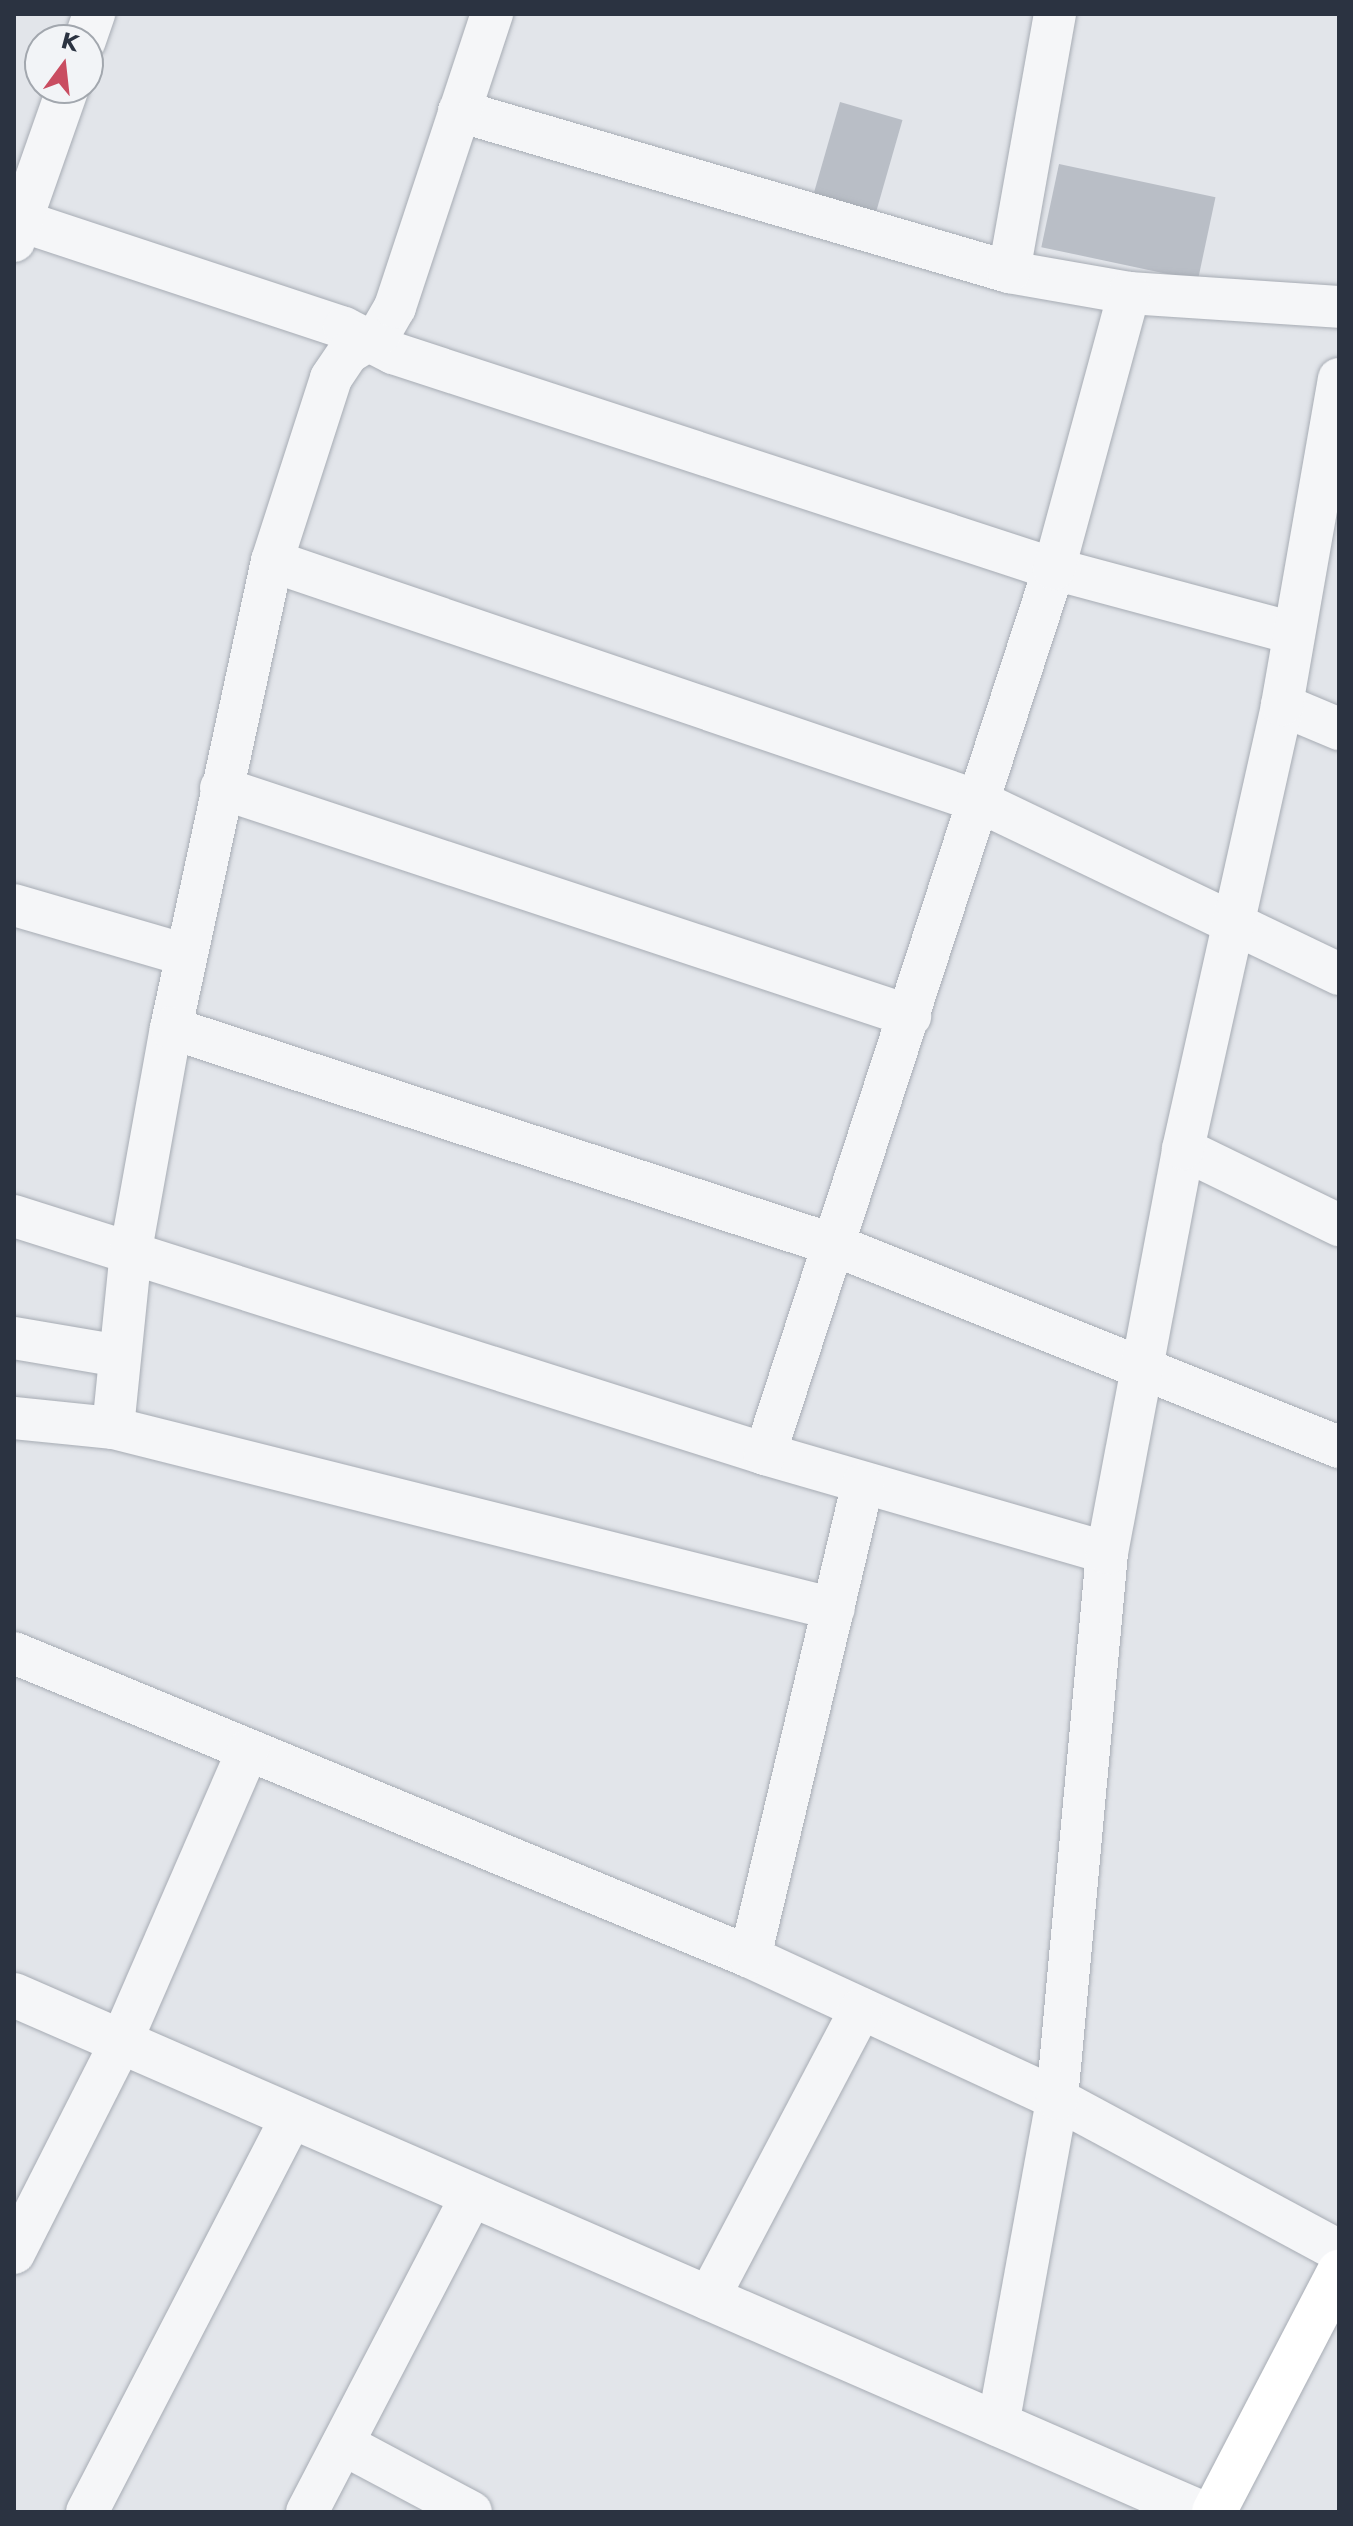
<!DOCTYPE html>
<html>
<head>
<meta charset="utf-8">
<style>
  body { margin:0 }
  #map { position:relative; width:1353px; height:2526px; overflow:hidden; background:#e2e5ea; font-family:"DejaVu Sans",sans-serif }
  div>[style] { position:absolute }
  .building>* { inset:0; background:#b9bec6; transform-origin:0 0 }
  .roads { filter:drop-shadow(0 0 2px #a7acb4) drop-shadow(0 0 2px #a7acb4) }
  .minor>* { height:42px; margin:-21px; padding:0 21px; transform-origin:21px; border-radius:21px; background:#f5f6f8 }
  .tertiary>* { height:44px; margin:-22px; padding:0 22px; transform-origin:22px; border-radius:22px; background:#f5f6f8 }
  .secondary>* { height:44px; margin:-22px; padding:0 22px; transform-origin:22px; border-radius:22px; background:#fff }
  span { translate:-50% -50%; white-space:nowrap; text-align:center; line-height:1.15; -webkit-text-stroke:7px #f2f4f7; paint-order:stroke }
  .frame { position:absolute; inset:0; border:16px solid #2b3341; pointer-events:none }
  .north { position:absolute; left:24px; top:24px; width:80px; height:80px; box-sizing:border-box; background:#f2f4f7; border:2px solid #a2a7ae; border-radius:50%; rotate:15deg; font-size:22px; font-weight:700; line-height:32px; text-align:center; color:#2b3341 }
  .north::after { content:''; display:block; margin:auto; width:28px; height:36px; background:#c94d61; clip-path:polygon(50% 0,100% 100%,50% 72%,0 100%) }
</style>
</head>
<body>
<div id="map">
  <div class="building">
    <i style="left:840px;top:102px;width:65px;height:113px;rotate:16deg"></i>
    <i style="left:1059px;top:164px;width:160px;height:85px;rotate:12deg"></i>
  </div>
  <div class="roads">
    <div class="minor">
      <i style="left:85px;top:40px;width:28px;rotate:-71deg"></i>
      <i style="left:459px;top:111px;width:573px;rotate:16.32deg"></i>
      <i style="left:1009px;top:272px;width:122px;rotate:9.9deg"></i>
      <i style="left:1129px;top:293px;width:210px;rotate:3.8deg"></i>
      <i style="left:21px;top:221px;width:340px;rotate:18.3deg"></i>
      <i style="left:344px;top:328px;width:55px;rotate:27deg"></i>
      <i style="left:393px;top:353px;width:695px;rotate:18.1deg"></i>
      <i style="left:1054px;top:569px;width:247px;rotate:15deg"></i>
      <i style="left:14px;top:241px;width:162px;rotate:-70.6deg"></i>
      <i style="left:1009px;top:272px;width:262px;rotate:-79.9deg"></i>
      <i style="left:272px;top:561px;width:746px;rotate:18.78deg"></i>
      <i style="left:978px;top:801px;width:400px;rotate:25.6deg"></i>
      <i style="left:1282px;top:705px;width:62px;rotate:22.8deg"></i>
      <i style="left:221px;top:788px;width:726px;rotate:18.31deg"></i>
      <i style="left:14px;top:905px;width:179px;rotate:16.2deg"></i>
      <i style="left:171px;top:1028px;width:478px;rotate:-77.8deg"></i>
      <i style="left:272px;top:561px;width:192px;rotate:-72.1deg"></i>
      <i style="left:331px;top:378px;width:30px;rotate:-56deg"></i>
      <i style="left:348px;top:353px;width:38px;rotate:-32deg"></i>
      <i style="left:380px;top:333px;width:30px;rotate:-60deg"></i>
      <i style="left:395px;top:307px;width:309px;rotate:-71.7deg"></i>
      <i style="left:1183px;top:1149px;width:174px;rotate:26deg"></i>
      <i style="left:14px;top:1216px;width:788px;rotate:17.58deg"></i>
      <i style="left:765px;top:1454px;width:356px;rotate:16.1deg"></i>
      <i style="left:14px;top:1338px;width:107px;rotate:9.7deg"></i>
      <i style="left:14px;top:1418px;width:100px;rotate:5.8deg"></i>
      <i style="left:113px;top:1428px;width:743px;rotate:14.09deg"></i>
      <i style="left:113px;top:1428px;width:179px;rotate:-84.2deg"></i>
      <i style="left:131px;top:1250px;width:226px;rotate:-79.8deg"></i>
      <i style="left:171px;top:1028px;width:698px;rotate:18.12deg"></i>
      <i style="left:834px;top:1245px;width:544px;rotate:21.8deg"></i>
      <i style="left:765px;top:1454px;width:931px;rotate:-71.92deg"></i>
      <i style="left:1054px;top:569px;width:286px;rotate:-74.8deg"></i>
      <i style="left:14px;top:1653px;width:796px;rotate:22.44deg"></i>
      <i style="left:750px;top:1957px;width:338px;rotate:24.8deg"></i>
      <i style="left:1057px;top:2099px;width:320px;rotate:28.3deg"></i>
      <i style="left:750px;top:1957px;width:486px;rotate:-76.6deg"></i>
      <i style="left:14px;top:2253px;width:237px;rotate:-63.1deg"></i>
      <i style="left:121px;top:2042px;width:318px;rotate:-66.5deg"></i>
      <i style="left:708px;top:2299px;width:328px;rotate:-62.2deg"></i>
      <i style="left:998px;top:2425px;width:331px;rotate:-79.7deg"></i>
      <i style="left:1057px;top:2099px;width:548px;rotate:-84.77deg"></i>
      <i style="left:1107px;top:1553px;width:411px;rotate:-79.3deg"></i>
      <i style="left:1183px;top:1149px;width:455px;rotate:-77.4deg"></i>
      <i style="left:1282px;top:705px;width:331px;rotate:-80.1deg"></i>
      <i style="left:343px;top:2444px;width:145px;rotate:28deg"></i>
      <i style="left:87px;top:2512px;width:445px;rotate:-62.6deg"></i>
      <i style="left:307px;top:2512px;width:357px;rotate:-62.5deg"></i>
    </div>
    <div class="tertiary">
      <i style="left:14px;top:1995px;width:1293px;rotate:23.57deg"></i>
    </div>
    <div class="secondary">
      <i style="left:1214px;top:2512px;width:271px;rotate:-62.5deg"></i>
    </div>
  </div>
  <div class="frame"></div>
  <div class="north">K</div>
</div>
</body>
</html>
